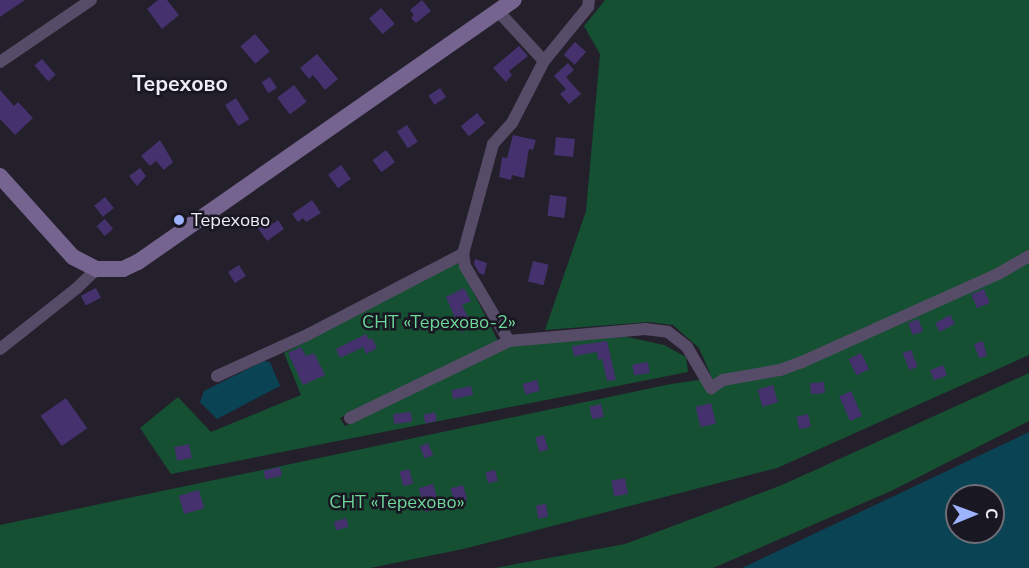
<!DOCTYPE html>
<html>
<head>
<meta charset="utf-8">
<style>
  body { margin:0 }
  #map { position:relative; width:1029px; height:568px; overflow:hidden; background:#23202b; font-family:"Nunito Sans",sans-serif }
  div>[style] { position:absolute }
  .green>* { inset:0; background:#155032 }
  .water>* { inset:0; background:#0a4354 }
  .building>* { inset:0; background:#44316e; transform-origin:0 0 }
  .minor>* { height:12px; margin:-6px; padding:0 6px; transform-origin:6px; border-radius:6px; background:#574c68 }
  .secondary>* { height:16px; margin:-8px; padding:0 8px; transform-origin:8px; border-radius:8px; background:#75648f }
  .dots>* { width:16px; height:16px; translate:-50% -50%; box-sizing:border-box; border:3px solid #191721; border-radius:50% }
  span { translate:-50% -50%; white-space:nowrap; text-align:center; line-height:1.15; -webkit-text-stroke:5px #191721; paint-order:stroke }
  .poi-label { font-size:18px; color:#efedf5 }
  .left { translate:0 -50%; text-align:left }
  .park-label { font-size:18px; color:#6ed79a }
  .quarter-label { font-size:21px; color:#efedf5; font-weight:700 }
  .north { position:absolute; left:945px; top:484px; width:60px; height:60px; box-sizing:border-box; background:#191721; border:2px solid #6f6d76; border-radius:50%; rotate:89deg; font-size:16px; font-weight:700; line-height:24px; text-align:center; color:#efedf5 }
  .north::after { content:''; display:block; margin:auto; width:21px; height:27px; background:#9eb3fd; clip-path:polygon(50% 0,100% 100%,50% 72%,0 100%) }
</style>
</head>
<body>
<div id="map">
  <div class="green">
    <i style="clip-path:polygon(605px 0,1029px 0,1029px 355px,777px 468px,463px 549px,370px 568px,0 568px,0 525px,671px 384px,712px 378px,699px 348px,673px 325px,649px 322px,545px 330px,586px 211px,600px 54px,584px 26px)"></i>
    <i style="clip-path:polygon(458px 262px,498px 341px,340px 418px,345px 426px,488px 355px,518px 343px,627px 337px,664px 345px,686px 357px,688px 372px,171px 474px,140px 428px,178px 397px,211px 432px,301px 395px,284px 353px)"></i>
    <i style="clip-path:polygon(1029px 373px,1029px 421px,891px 491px,713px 568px,495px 568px,625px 544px,782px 485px)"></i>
  </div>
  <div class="water">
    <i style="clip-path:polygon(264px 361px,270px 362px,280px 386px,217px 419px,200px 402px,204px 391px)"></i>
    <i style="clip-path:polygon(evenodd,1029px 432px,1029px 568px,742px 568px,1029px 432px,957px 496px,993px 496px,993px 532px,957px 532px,957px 496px)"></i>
  </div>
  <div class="building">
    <i style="clip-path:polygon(0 0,25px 0,0 17px)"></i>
    <i style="clip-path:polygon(158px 0,167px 0,179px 15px,162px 29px,147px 9px)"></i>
    <i style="clip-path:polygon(422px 0,431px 11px,416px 23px,411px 18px,414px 15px,410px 10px)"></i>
    <i style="left:381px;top:8px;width:21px;height:16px;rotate:49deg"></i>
    <i style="left:255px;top:34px;width:23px;height:19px;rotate:50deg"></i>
    <i style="left:575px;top:42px;width:15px;height:17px;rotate:42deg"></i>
    <i style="clip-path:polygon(519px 46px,528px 56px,509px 71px,512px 75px,506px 82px,493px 68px)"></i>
    <i style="clip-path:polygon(317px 54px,338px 79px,325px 90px,313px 75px,309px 79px,300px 68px)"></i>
    <i style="left:42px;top:59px;width:21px;height:10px;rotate:49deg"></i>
    <i style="clip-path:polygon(568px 63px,574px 70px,566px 77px,581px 94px,569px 104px,560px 94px,566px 89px,554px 76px)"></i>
    <i style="left:270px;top:77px;width:13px;height:10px;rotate:58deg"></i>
    <i style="left:294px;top:85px;width:21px;height:21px;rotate:53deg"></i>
    <i style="left:440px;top:88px;width:11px;height:14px;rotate:56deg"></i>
    <i style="clip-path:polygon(0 90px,14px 106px,18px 102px,33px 118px,15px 135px,0 119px)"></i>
    <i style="left:236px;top:98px;width:25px;height:13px;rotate:58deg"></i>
    <i style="left:477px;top:113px;width:13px;height:21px;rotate:51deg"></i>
    <i style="left:407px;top:125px;width:20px;height:12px;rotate:57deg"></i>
    <i style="clip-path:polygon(513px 135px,536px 140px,533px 150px,529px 149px,524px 178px,512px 175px,511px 180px,499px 177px,502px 157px,507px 158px)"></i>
    <i style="left:556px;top:137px;width:19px;height:18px;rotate:6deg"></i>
    <i style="clip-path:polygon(160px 140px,173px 162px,164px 170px,156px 161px,150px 166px,141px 156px)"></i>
    <i style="left:386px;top:150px;width:15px;height:17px;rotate:53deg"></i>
    <i style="left:341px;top:165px;width:17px;height:16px;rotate:54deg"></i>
    <i style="clip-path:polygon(140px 168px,146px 176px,137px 186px,129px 176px)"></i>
    <i style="left:550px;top:195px;width:17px;height:21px;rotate:7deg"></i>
    <i style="left:105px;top:197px;width:14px;height:14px;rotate:51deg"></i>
    <i style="clip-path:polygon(312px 200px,321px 213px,306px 222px,303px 218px,298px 222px,292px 214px)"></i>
    <i style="left:105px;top:219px;width:13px;height:11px;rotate:51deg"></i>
    <i style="clip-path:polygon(269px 219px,273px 224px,278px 220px,284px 229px,267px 241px,257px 227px)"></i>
    <i style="clip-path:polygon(475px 259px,487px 263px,484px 275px,479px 273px,474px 264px)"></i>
    <i style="left:533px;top:261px;width:16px;height:21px;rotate:14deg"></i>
    <i style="left:239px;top:265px;width:13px;height:13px;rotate:58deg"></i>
    <i style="left:96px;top:288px;width:11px;height:17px;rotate:63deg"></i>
    <i style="clip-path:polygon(464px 288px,471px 301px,462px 305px,473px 327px,461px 332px,446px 297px)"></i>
    <i style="left:984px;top:289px;width:15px;height:14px;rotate:67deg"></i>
    <i style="left:950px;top:315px;width:10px;height:17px;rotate:61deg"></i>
    <i style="left:918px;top:319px;width:13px;height:11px;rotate:67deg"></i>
    <i style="clip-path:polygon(366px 334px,369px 340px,372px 338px,377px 348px,366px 354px,363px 347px,340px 358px,336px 349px)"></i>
    <i style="clip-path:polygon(607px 341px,616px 380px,607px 381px,602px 359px,598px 360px,597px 352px,574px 356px,572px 346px)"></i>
    <i style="clip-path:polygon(983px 341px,987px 356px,979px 358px,974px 344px)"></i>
    <i style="clip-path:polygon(301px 347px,306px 356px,314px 353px,325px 375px,303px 385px,288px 353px)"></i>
    <i style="left:911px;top:350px;width:18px;height:9px;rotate:68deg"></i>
    <i style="left:861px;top:353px;width:18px;height:14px;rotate:63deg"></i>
    <i style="left:648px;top:362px;width:11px;height:16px;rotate:80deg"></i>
    <i style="left:943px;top:365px;width:11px;height:14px;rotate:68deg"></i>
    <i style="left:537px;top:380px;width:11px;height:15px;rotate:75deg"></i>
    <i style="left:824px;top:382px;width:11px;height:14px;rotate:85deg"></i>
    <i style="left:773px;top:385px;width:18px;height:16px;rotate:74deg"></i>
    <i style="left:471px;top:386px;width:9px;height:20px;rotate:77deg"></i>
    <i style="left:851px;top:391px;width:27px;height:13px;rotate:66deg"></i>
    <i style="left:66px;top:398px;width:37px;height:31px;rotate:55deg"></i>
    <i style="left:711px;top:403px;width:21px;height:16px;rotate:76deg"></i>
    <i style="left:601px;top:404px;width:13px;height:12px;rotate:77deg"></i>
    <i style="left:411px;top:412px;width:10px;height:18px;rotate:84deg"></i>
    <i style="left:435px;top:412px;width:9px;height:12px;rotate:77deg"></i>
    <i style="left:808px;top:414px;width:13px;height:12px;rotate:77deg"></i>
    <i style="left:544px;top:435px;width:15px;height:9px;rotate:74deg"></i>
    <i style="left:428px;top:443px;width:13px;height:9px;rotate:67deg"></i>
    <i style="left:189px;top:444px;width:14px;height:15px;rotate:78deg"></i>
    <i style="left:280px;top:467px;width:9px;height:17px;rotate:77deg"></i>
    <i style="left:409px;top:469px;width:15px;height:10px;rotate:74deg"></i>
    <i style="left:495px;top:470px;width:11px;height:10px;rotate:75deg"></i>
    <i style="left:625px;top:478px;width:16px;height:14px;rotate:79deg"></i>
    <i style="left:433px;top:484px;width:25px;height:15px;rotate:74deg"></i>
    <i style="left:463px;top:485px;width:15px;height:13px;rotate:74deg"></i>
    <i style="left:199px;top:490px;width:19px;height:21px;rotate:74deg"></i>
    <i style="left:546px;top:504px;width:13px;height:10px;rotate:81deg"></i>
    <i style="left:346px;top:518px;width:9px;height:13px;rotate:72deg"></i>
  </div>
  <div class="minor">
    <i style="left:498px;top:11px;width:68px;rotate:47.4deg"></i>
    <i style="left:0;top:62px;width:110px;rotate:-34.3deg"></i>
    <i style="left:509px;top:341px;width:137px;rotate:-5deg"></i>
    <i style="left:645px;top:329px;width:23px;rotate:7deg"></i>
    <i style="left:668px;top:332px;width:24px;rotate:38deg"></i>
    <i style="left:687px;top:347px;width:48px;rotate:59.7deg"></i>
    <i style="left:711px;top:388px;width:14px;rotate:-34deg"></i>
    <i style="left:723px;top:380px;width:58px;rotate:-10deg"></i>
    <i style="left:780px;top:370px;width:23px;rotate:-20deg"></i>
    <i style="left:802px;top:362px;width:215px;rotate:-24.2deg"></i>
    <i style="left:998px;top:274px;width:36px;rotate:-30deg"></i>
    <i style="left:0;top:349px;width:98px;rotate:-38.4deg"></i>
    <i style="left:77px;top:288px;width:28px;rotate:-44deg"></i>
    <i style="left:217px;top:376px;width:101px;rotate:-24.5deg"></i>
    <i style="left:309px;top:334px;width:174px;rotate:-27.5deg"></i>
    <i style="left:463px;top:254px;width:114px;rotate:-74.7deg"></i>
    <i style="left:493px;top:144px;width:28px;rotate:-48deg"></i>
    <i style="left:512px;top:123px;width:70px;rotate:-62.7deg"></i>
    <i style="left:544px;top:61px;width:70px;rotate:-50.8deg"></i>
    <i style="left:588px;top:7px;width:7px;rotate:-82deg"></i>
    <i style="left:350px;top:418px;width:177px;rotate:-25.8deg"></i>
    <i style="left:509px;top:341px;width:87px;rotate:-120.4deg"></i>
    <i style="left:465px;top:266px;width:12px;rotate:-99deg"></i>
  </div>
  <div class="secondary">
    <i style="left:0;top:176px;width:109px;rotate:48deg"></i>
    <i style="left:73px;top:257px;width:27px;rotate:27deg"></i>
    <i style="left:97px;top:269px;width:26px"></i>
    <i style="left:123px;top:269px;width:17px;rotate:-25deg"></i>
    <i style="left:138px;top:262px;width:458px;rotate:-34.9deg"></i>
  </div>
  <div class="dots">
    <i style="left:179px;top:220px;background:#9eb3fd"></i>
  </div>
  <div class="poi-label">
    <span class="left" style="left:191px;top:220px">Терехово</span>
  </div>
  <div class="park-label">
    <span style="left:439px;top:322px">СНТ «Терехово-2»</span>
    <span style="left:397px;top:502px">СНТ «Терехово»</span>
  </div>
  <div class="quarter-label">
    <span style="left:180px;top:84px">Терехово</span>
  </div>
  <div class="north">С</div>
</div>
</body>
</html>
